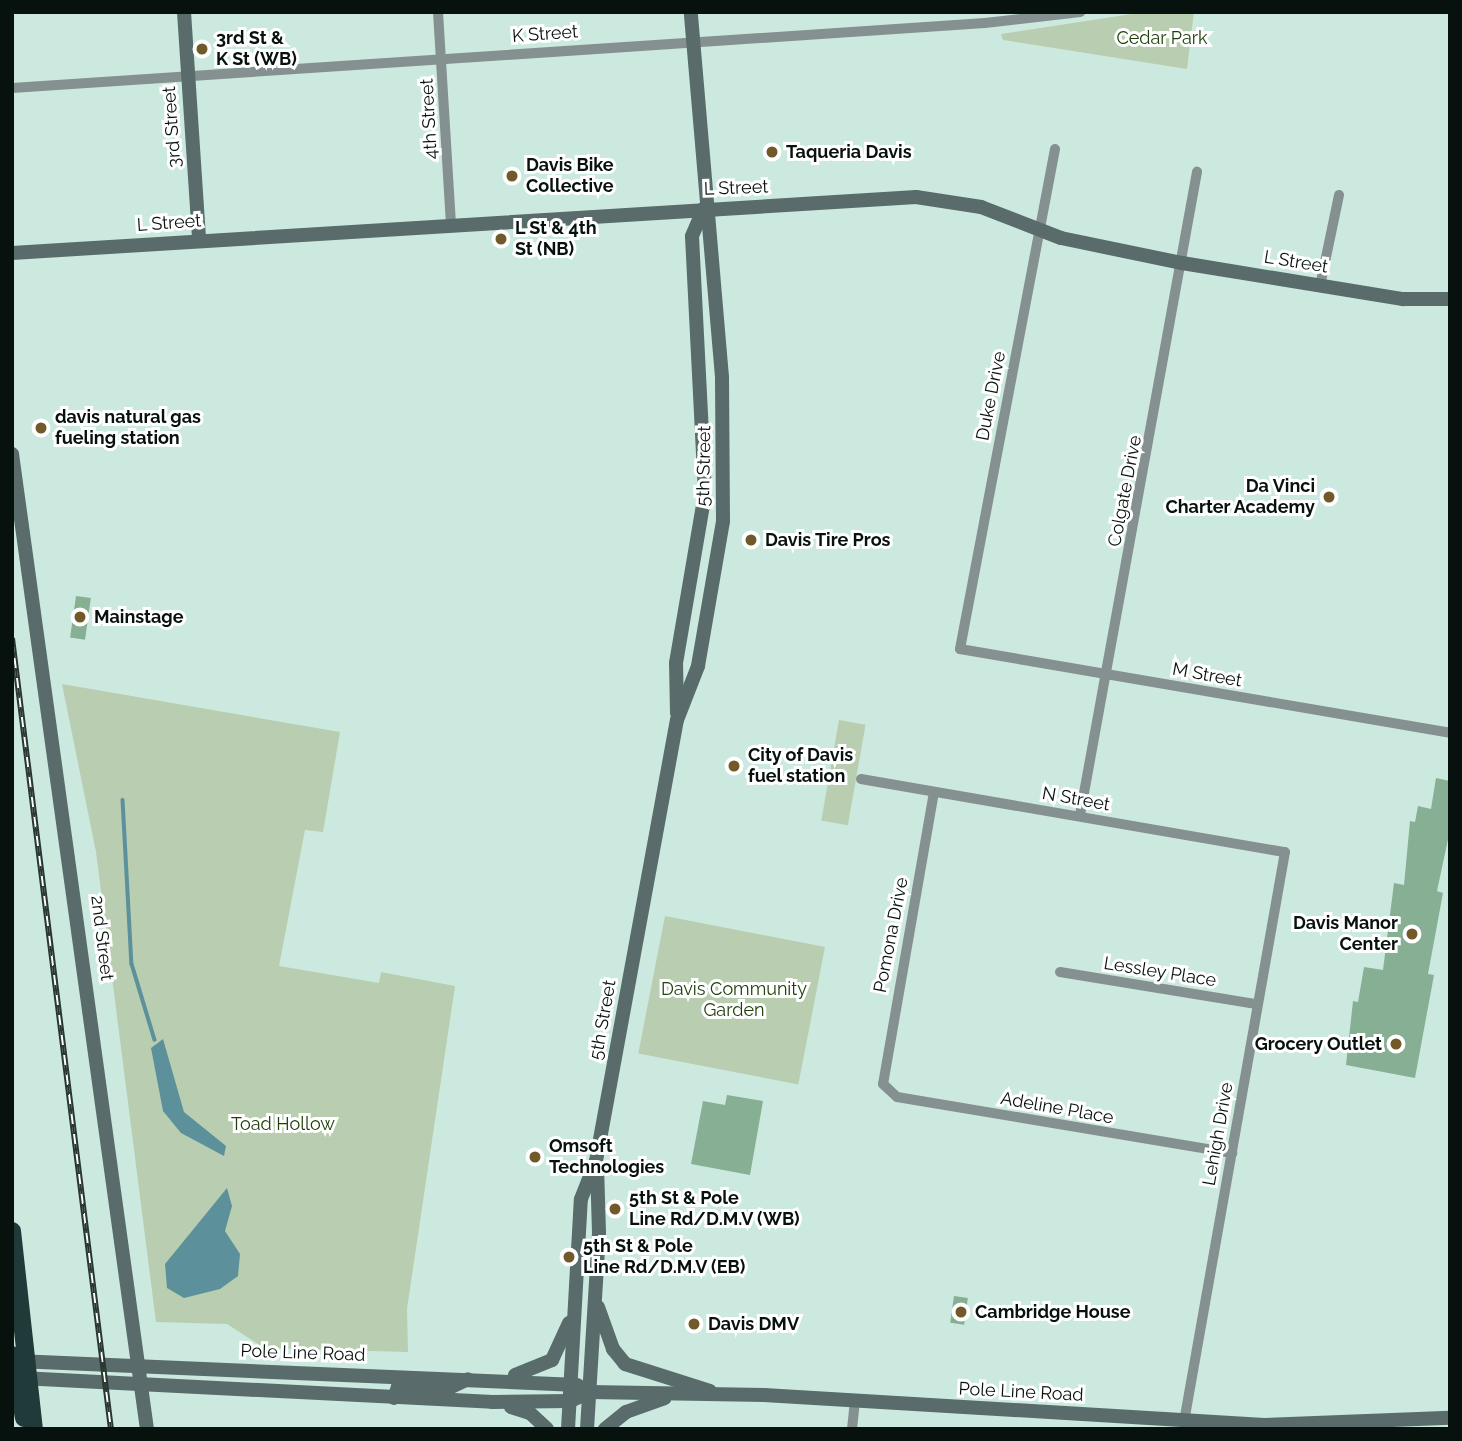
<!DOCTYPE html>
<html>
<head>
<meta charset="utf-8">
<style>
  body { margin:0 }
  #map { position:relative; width:1462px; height:1441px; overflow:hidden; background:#cce9df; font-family:Raleway,sans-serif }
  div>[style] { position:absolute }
  .green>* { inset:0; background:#b9cdb0; transform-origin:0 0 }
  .water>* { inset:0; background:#5c919c }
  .stream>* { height:3.5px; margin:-1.75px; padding:0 1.75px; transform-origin:1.75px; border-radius:1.75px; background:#5c919c }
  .building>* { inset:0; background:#87af94; transform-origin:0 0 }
  .street>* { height:10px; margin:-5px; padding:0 5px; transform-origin:5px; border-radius:5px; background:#859191 }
  .secondary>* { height:14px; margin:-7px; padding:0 7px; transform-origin:7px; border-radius:7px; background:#596b6a }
  .highway>* { height:18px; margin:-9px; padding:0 9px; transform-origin:9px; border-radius:9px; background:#1f3a39 }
  .rail>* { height:6px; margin-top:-3px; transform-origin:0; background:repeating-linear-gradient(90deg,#fff 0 10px,#293632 0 20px); box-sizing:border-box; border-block:2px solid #293632 }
  .dots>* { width:19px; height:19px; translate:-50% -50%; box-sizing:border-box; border:4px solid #fff; border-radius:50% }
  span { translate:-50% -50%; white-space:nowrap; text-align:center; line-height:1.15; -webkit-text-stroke:6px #fff; paint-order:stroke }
  .street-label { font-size:18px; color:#07110e }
  .park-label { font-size:18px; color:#1f400b }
  .poi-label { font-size:18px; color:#07110e; font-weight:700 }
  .left { translate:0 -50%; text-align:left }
  .right { translate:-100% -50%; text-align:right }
  .frame { position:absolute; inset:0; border:14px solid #07110e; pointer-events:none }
</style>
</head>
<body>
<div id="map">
  <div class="green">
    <i style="clip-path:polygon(1145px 12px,1194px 12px,1187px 69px,1003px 40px,1001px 34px)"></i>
    <i style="clip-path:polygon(62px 684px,340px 732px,323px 832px,305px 830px,279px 966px,379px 983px,381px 972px,455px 986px,407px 1309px,408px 1352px,264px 1348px,227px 1324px,156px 1322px,96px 852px)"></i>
    <i style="left:839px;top:720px;width:27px;height:102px;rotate:10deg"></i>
    <i style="left:665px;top:916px;width:163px;height:140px;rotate:11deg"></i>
  </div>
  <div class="water">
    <i style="clip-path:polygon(163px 1039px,184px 1112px,226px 1146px,224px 1156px,181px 1133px,163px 1111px,151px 1048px)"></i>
    <i style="clip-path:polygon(227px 1188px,232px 1206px,225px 1231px,240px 1254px,238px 1276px,220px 1289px,184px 1298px,167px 1288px,165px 1264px)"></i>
  </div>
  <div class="stream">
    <i style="left:123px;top:800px;width:164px;rotate:86.9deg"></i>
    <i style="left:132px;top:964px;width:79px;rotate:73.2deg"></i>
  </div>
  <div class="building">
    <i style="left:76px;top:596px;width:15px;height:42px;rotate:8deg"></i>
    <i style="clip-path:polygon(1436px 778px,1450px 781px,1450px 830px,1437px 891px,1443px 893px,1428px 974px,1434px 975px,1415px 1078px,1346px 1065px,1353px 1001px,1358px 1002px,1364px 967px,1383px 970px,1394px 883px,1404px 885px,1410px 821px,1415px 822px,1418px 806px,1431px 809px)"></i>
    <i style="clip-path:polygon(727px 1095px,763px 1101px,750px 1175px,691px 1164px,703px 1101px,725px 1105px)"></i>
    <i style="left:954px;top:1296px;width:14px;height:27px;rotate:8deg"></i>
  </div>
  <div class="street">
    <i style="left:438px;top:12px;width:213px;rotate:86.5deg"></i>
    <i style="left:12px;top:88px;width:975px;rotate:-3.82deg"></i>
    <i style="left:985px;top:23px;width:96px;rotate:-6.6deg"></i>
    <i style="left:1055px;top:149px;width:509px;rotate:100.76deg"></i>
    <i style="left:960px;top:649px;width:497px;rotate:9.7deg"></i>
    <i style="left:1320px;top:286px;width:93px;rotate:-78.2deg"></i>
    <i style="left:861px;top:779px;width:430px;rotate:9.8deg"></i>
    <i style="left:1285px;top:852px;width:579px;rotate:100.05deg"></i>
    <i style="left:934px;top:792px;width:296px;rotate:99.9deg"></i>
    <i style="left:883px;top:1084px;width:19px;rotate:43deg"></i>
    <i style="left:897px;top:1097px;width:340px;rotate:9.5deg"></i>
    <i style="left:1080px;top:815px;width:654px;rotate:-79.69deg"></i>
    <i style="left:1060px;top:972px;width:199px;rotate:9.3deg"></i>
    <i style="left:852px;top:1429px;width:28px;rotate:-84deg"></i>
  </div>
  <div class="secondary">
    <i style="left:184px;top:12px;width:228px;rotate:86.2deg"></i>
    <i style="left:12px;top:253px;width:906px;rotate:-3.54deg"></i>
    <i style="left:916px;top:197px;width:66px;rotate:8.7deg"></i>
    <i style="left:981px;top:207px;width:86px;rotate:21.2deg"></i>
    <i style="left:1061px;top:238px;width:124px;rotate:11.7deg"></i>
    <i style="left:1182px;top:263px;width:224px;rotate:9.3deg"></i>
    <i style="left:1403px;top:299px;width:47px"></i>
    <i style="left:12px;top:454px;width:984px;rotate:82.12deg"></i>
    <i style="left:677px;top:713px;width:50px;rotate:-91.1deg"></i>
    <i style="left:676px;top:663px;width:172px;rotate:-80.3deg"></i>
    <i style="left:705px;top:493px;width:257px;rotate:-92.9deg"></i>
    <i style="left:692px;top:236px;width:30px;rotate:-67deg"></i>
    <i style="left:598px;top:1307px;width:45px;rotate:70.3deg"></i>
    <i style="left:613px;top:1349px;width:19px;rotate:51deg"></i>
    <i style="left:625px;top:1364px;width:89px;rotate:17.6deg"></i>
    <i style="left:17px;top:1361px;width:561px;rotate:2.45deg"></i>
    <i style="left:515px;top:1375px;width:40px;rotate:-22deg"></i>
    <i style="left:552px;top:1360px;width:41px;rotate:-65.3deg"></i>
    <i style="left:21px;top:1378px;width:472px;rotate:2.9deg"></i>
    <i style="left:492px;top:1402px;width:78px;rotate:-0.7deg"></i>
    <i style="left:570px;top:1401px;width:22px;rotate:-24deg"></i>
    <i style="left:590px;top:1392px;width:174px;rotate:1deg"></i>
    <i style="left:764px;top:1395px;width:501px;rotate:3.43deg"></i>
    <i style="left:1264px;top:1425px;width:186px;rotate:-2.2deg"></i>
    <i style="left:394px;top:1398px;width:12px;rotate:-70deg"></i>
    <i style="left:398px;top:1387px;width:49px;rotate:2.3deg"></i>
    <i style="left:447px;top:1389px;width:23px;rotate:-25deg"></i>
    <i style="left:511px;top:1407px;width:20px;rotate:18deg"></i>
    <i style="left:530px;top:1413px;width:23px;rotate:43deg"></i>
    <i style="left:568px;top:1429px;width:230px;rotate:-86.8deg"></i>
    <i style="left:581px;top:1199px;width:41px;rotate:-68.5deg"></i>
    <i style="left:596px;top:1161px;width:448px;rotate:-79.6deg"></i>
    <i style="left:677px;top:720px;width:58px;rotate:-68.7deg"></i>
    <i style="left:698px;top:666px;width:147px;rotate:-80.2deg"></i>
    <i style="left:723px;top:521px;width:144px;rotate:-90.4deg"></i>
    <i style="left:722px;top:377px;width:366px;rotate:-94.9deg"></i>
    <i style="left:587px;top:1429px;width:196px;rotate:-86.5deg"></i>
    <i style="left:599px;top:1233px;width:67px;rotate:-91.7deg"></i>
    <i style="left:605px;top:1429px;width:27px;rotate:-39deg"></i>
    <i style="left:626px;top:1412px;width:41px;rotate:-19.7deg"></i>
  </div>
  <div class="highway">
    <i style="left:12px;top:1231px;width:199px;rotate:83.7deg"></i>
    <i style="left:12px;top:1355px;width:64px;rotate:79.2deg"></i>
  </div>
  <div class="rail">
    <i style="left:12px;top:638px;width:797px;rotate:82.87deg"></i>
  </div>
  <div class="dots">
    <i style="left:202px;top:49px;background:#72592a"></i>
    <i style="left:772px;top:152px;background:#72592a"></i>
    <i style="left:512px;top:176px;background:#72592a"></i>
    <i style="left:501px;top:239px;background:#72592a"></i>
    <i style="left:41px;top:428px;background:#72592a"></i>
    <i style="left:1329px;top:497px;background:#72592a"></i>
    <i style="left:751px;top:540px;background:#72592a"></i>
    <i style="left:80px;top:617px;background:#72592a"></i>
    <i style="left:734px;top:766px;background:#72592a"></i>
    <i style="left:1412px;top:934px;background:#72592a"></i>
    <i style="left:1396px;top:1044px;background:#72592a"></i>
    <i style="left:535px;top:1157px;background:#72592a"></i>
    <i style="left:615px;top:1209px;background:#72592a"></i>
    <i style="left:569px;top:1257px;background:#72592a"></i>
    <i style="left:961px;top:1312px;background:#72592a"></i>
    <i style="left:694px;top:1324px;background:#72592a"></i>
  </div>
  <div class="street-label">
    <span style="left:545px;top:34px;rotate:-4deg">K Street</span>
    <span style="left:429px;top:119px;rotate:-93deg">4th Street</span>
    <span style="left:172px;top:127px;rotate:-94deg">3rd Street</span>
    <span style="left:736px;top:188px;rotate:-2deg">L Street</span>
    <span style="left:169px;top:223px;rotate:-4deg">L Street</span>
    <span style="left:1296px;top:262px;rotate:9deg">L Street</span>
    <span style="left:991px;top:396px;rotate:-79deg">Duke Drive</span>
    <span style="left:704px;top:466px;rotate:-89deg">5th Street</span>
    <span style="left:1125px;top:491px;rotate:-79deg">Colgate Drive</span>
    <span style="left:1207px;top:675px;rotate:10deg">M Street</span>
    <span style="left:1076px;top:799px;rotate:10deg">N Street</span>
    <span style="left:891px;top:935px;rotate:-79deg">Pomona Drive</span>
    <span style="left:102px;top:938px;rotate:83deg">2nd Street</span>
    <span style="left:1160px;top:972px;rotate:9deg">Lessley Place</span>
    <span style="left:603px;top:1020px;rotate:-80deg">5th Street</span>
    <span style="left:1057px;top:1108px;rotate:10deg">Adeline Place</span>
    <span style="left:1218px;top:1134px;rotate:-80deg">Lehigh Drive</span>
    <span style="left:303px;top:1353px;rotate:2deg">Pole Line Road</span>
    <span style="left:1021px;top:1392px;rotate:3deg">Pole Line Road</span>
  </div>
  <div class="park-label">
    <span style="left:1162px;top:38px">Cedar Park</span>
    <span style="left:734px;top:1000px">Davis Community<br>Garden</span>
    <span style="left:283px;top:1124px">Toad Hollow</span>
  </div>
  <div class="poi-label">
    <span class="left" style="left:216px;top:49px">3rd St &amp;<br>K St (WB)</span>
    <span class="left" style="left:786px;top:152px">Taqueria Davis</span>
    <span class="left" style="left:526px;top:176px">Davis Bike<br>Collective</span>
    <span class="left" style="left:515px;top:239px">L St &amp; 4th<br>St (NB)</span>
    <span class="left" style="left:55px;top:428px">davis natural gas<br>fueling station</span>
    <span class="right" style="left:1315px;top:497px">Da Vinci<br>Charter Academy</span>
    <span class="left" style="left:765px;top:540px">Davis Tire Pros</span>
    <span class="left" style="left:94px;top:617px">Mainstage</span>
    <span class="left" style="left:748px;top:766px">City of Davis<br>fuel station</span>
    <span class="right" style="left:1398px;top:934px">Davis Manor<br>Center</span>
    <span class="right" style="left:1382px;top:1044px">Grocery Outlet</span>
    <span class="left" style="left:549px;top:1157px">Omsoft<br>Technologies</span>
    <span class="left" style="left:629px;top:1209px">5th St &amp; Pole<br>Line Rd/D.M.V (WB)</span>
    <span class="left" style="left:583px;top:1257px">5th St &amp; Pole<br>Line Rd/D.M.V (EB)</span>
    <span class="left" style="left:975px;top:1312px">Cambridge House</span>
    <span class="left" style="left:708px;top:1324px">Davis DMV</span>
  </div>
  <div class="frame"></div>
</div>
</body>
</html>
